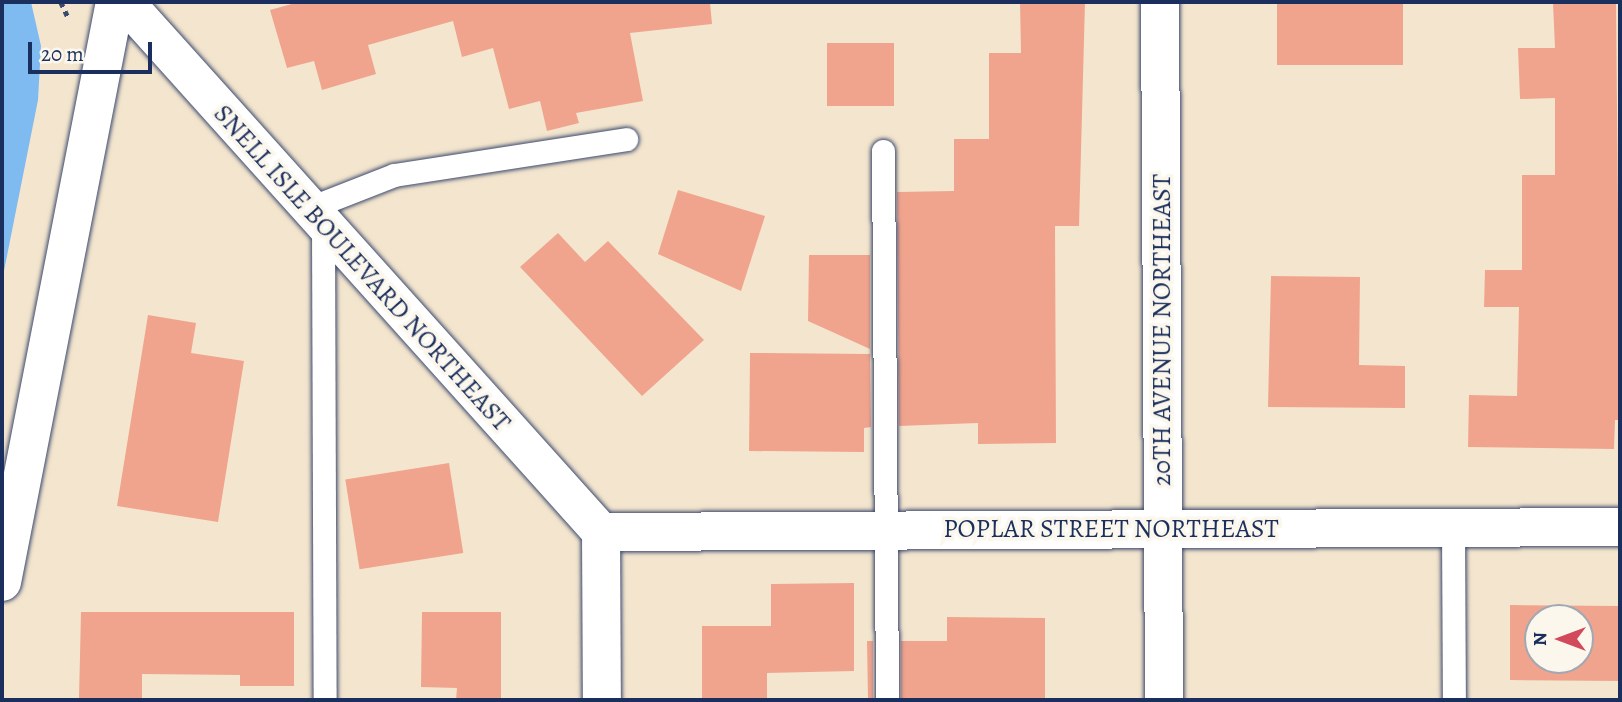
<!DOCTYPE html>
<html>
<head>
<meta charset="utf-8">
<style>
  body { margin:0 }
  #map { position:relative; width:1622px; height:702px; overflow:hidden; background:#f4e6ce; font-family:Alegreya,serif }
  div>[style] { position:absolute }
  .water>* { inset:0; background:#7fbaf1 }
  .building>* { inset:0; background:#f0a48e; transform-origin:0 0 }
  .path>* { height:4.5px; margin-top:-2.25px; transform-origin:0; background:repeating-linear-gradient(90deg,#3c4a6f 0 5px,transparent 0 10px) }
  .roads { filter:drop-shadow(0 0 2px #3c4a6f) drop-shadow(0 0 2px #3c4a6f) }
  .lane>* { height:23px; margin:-11.5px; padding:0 11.5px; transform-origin:11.5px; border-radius:11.5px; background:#fff }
  .street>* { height:38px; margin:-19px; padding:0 19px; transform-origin:19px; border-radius:19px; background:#fff }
  .secondary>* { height:38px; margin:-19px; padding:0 19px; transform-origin:19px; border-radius:19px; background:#fff }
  span { translate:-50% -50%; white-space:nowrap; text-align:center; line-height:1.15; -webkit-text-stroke:7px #fbf7ec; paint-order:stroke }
  .street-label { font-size:26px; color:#1b2f5e }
  .frame { position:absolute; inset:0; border:4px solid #1b2f5e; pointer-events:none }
  .north { position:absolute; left:1524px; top:604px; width:70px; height:70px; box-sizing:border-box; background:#fbf7ec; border:2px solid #a1a7b3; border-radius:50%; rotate:270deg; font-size:19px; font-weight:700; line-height:28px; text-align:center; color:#1b2f5e }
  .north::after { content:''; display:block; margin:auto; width:24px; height:32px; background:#d1495b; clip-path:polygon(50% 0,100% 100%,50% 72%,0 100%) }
  .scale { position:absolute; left:28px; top:42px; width:124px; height:32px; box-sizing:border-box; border:4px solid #1b2f5e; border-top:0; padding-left:9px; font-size:21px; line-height:24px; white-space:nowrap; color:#1b2f5e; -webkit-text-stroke:5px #fbf7ec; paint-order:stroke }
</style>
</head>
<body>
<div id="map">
  <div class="water">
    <i style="clip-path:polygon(2px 2px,31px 2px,41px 46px,38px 100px,2px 281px)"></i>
  </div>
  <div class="building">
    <i style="clip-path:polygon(299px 2px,710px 2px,712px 24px,630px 33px,643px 101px,576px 113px,579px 123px,547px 131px,540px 101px,509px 109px,493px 48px,462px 57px,453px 21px,368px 45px,376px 74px,322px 90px,314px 61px,287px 68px,270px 10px)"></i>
    <i style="clip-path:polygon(1020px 2px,1085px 2px,1079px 226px,1055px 226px,1056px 443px,978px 444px,978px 423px,899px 426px,897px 192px,954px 191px,954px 139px,989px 139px,989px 53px,1021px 53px)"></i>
    <i style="left:1277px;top:2px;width:126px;height:63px"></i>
    <i style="clip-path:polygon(1616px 2px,1620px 420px,1615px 420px,1614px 449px,1468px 447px,1469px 395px,1517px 396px,1519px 307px,1484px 307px,1485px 270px,1522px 270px,1522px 175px,1555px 175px,1555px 98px,1520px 99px,1518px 48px,1555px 48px,1553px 3px)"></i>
    <i style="left:827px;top:43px;width:67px;height:63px"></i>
    <i style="clip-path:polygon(678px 190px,765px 216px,741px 291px,658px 254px)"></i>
    <i style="clip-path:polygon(558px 233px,585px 262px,608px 241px,704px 340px,642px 396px,520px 267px)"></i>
    <i style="clip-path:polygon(809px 255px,870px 255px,870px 349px,808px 321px)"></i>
    <i style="clip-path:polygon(1271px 276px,1360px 277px,1359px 365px,1405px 366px,1405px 408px,1268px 407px)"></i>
    <i style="clip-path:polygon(148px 315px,196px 323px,191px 353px,244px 361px,218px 522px,117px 506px)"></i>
    <i style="clip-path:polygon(750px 353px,870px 354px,871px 427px,864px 428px,864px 452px,749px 451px)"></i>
    <i style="left:449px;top:463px;width:91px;height:105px;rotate:81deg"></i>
    <i style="clip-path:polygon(854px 583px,854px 671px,767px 673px,767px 700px,702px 700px,702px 626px,771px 626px,771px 584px)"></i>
    <i style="clip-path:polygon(evenodd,1510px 605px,1620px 606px,1620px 681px,1510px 680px,1510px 605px,1538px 618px,1580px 618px,1580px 660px,1538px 660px,1538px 618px)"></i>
    <i style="clip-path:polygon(81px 612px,294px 612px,294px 686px,240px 686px,240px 675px,142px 674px,142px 698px,79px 698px)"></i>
    <i style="clip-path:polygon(422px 612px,501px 612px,501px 700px,456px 700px,457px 688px,421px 687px)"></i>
    <i style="clip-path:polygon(947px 617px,1045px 618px,1045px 700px,901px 700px,901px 641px,947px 641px)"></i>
    <i style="clip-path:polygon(867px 641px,873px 641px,873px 700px,868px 700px)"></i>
  </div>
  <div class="path">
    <i style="left:61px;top:2px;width:17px;rotate:65deg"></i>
  </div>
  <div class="roads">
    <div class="lane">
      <i style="left:883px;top:151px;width:549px;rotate:89.58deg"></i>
      <i style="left:307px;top:209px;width:93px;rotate:-21.3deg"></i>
      <i style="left:394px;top:175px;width:235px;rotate:-8.8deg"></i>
      <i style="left:323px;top:227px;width:473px;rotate:89.8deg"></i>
      <i style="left:1453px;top:527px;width:173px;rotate:89.7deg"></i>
    </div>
    <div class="street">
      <i style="left:125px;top:2px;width:712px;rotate:48.07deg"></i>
      <i style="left:1160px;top:2px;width:698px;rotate:89.67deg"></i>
      <i style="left:601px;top:532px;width:1019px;rotate:-0.28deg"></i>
      <i style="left:601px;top:532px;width:168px;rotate:89.7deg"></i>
    </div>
    <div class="secondary">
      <i style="left:2px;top:582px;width:591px;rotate:-78.98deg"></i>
    </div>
  </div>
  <div class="street-label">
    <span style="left:362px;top:268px;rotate:48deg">SNELL ISLE BOULEVARD NORTHEAST</span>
    <span style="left:1162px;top:330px;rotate:-90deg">20TH AVENUE NORTHEAST</span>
    <span style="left:1111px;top:529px">POPLAR STREET NORTHEAST</span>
  </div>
  <div class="frame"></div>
  <div class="north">N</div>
  <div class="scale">20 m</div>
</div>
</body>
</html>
